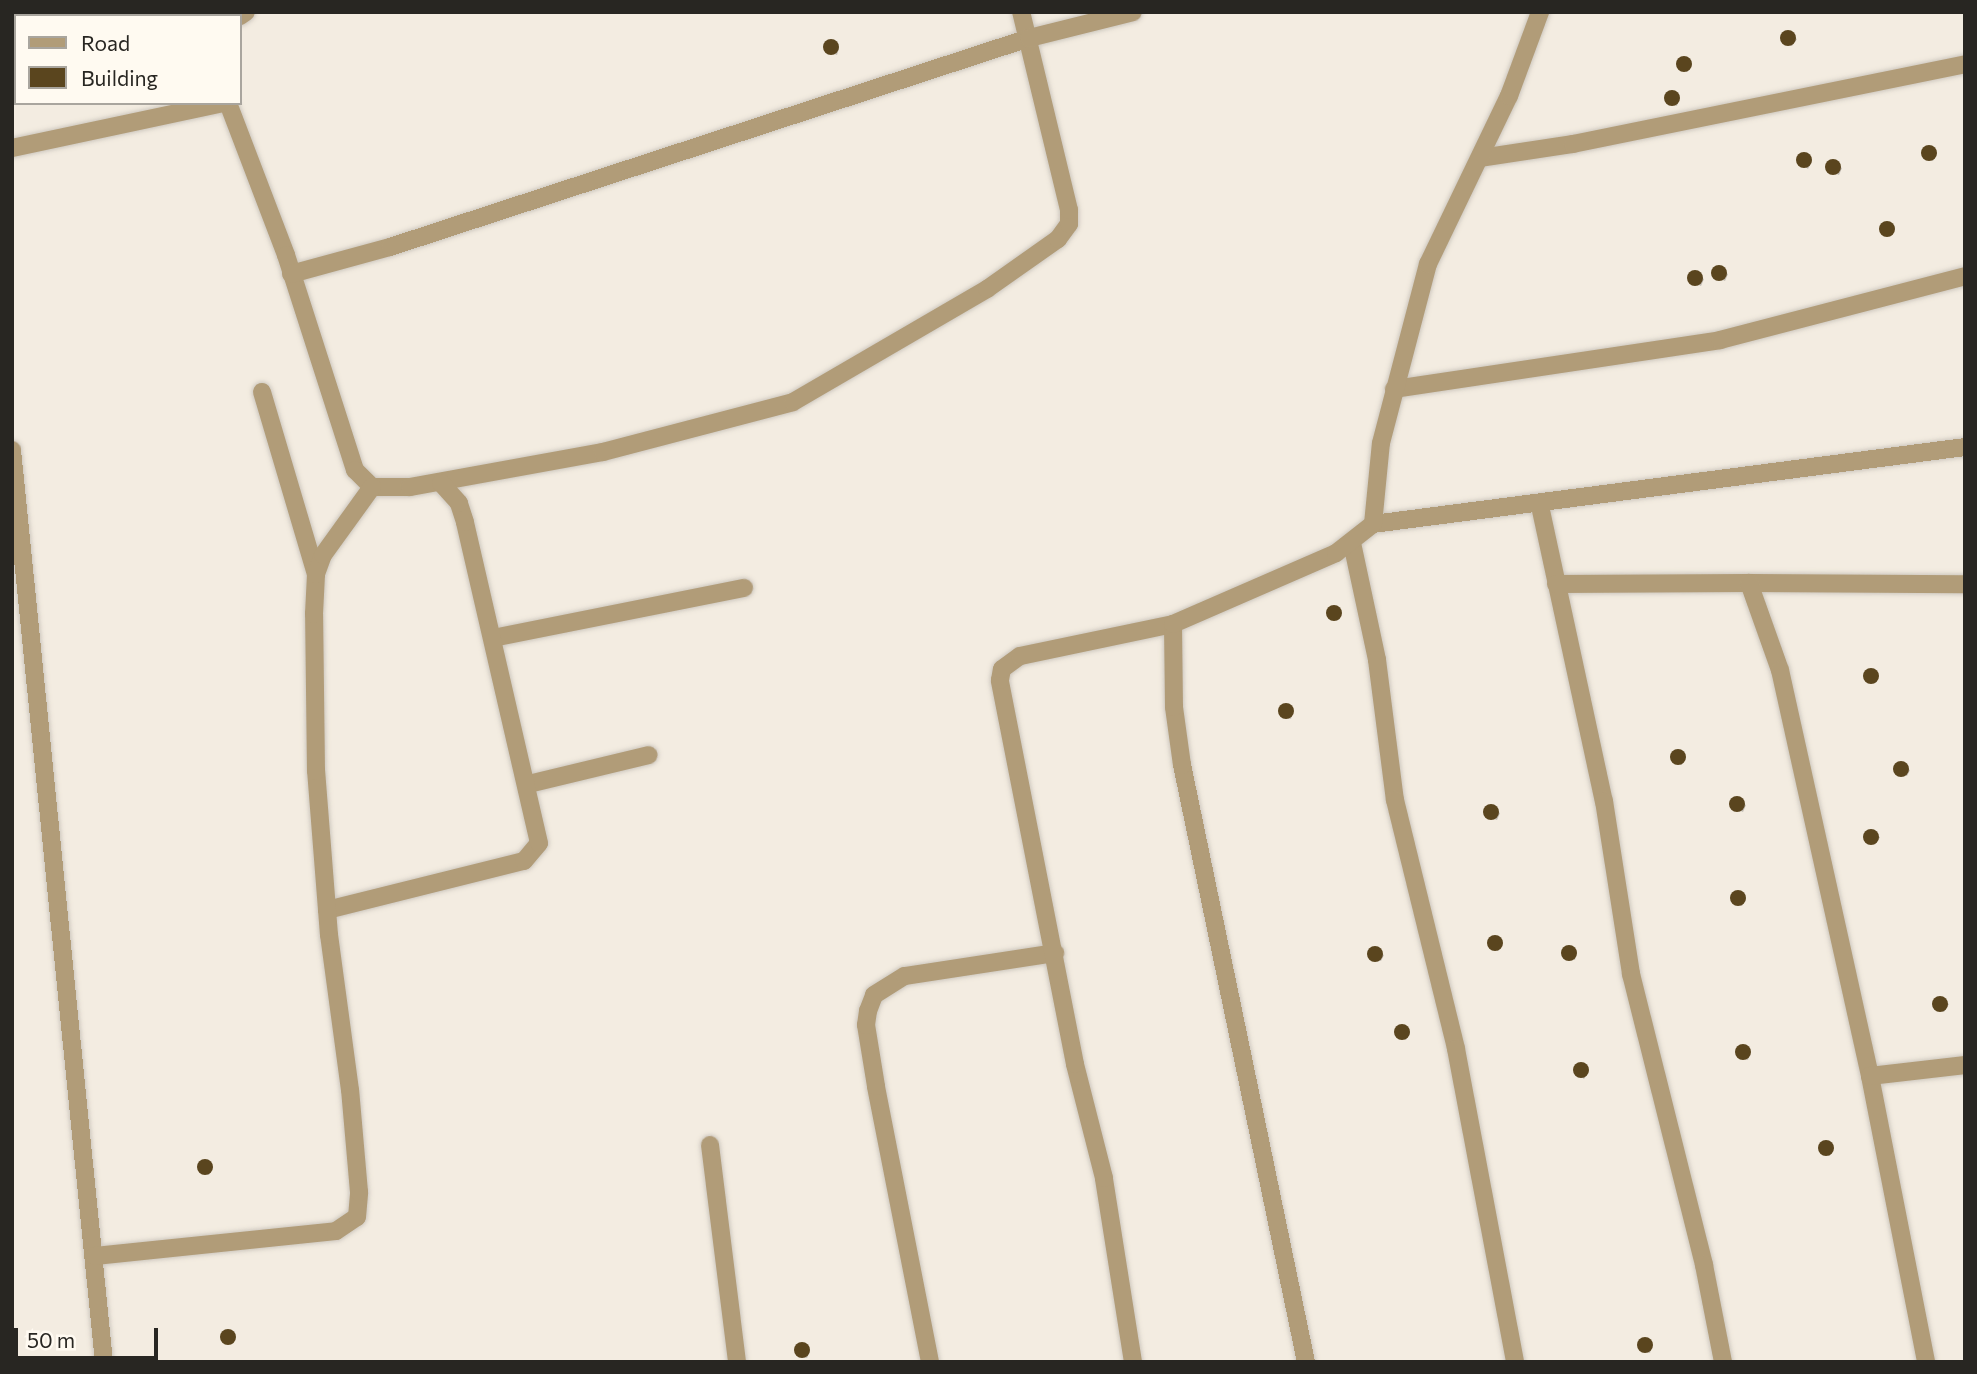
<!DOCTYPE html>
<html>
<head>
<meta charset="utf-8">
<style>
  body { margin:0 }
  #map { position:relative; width:1977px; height:1374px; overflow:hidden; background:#f3ece1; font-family:Commissioner,sans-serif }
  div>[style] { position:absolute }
  .shadow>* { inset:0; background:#0003; transform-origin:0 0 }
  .building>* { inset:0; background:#5a451e }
  .round { border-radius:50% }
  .roads { filter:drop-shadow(0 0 2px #cec8bf) drop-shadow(0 0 2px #cec8bf) }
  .minor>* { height:18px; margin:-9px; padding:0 9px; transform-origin:9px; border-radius:9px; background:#b19c78 }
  span { translate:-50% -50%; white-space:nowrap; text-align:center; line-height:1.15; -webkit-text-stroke:7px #fffaf1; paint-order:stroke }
  .frame { position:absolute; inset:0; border:14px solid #282622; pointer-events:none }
  .legend { position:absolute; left:14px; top:14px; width:228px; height:91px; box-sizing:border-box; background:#fffaf1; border:2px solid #a9a59e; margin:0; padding:9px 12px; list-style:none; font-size:21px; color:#282622 }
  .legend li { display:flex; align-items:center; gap:14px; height:35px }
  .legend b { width:35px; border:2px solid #a9a59e }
  .scale { position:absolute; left:14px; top:1328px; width:144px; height:32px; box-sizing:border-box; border:4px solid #282622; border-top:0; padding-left:9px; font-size:21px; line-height:24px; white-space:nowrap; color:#282622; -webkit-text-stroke:5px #fffaf1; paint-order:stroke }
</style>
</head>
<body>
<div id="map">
  <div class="shadow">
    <i style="clip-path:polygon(1786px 33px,1797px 39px,1792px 46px,1783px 41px)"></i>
    <i style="clip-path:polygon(829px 42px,839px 48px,837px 55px,825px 50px)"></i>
    <i style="clip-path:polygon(1681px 59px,1692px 65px,1687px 72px,1678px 65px)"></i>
    <i style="clip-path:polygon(1668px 94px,1679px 97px,1677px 106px,1667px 101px)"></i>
    <i style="clip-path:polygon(1929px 147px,1937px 153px,1933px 161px,1923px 154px)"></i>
    <i style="clip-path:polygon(1804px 155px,1812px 161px,1808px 169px,1798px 161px)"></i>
    <i style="clip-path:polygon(1831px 162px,1842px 168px,1839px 175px,1828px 170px)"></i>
    <i style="left:1885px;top:223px;width:11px;height:9px;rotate:22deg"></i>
    <i style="clip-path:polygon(1717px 268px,1728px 274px,1725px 281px,1714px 276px)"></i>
    <i style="clip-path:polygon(1693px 273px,1704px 279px,1701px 286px,1690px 281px)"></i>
    <i style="clip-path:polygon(1332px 607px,1341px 611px,1339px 620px,1329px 616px)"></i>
    <i style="clip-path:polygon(1869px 670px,1878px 674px,1876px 683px,1865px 679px)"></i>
    <i style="clip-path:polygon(1284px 706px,1293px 710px,1291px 719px,1280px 714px)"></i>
    <i style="left:1676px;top:752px;width:11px;height:9px;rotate:27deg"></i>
    <i style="clip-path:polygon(1899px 764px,1910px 770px,1907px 776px,1896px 772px)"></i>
    <i style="clip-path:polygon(1735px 799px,1746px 805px,1743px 812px,1732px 807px)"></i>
    <i style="clip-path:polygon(1489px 807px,1500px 813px,1497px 820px,1486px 816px)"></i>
    <i style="left:1871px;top:831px;width:11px;height:9px;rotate:34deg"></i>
    <i style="clip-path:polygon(1736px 893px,1746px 899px,1742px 906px,1733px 901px)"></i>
    <i style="clip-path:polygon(1495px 937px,1503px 943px,1498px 951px,1489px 944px)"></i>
    <i style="clip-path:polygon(1567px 947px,1577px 951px,1575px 960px,1564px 956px)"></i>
    <i style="clip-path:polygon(1373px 949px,1384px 955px,1381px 961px,1370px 957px)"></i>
    <i style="clip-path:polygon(1938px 999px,1949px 1004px,1944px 1012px,1935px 1007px)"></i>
    <i style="clip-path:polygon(1400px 1027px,1410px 1033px,1406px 1040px,1396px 1033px)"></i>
    <i style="clip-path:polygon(1739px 1048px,1750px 1051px,1748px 1060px,1737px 1055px)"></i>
    <i style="clip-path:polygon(1579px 1065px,1589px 1071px,1584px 1079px,1576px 1073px)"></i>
    <i style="left:1824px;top:1143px;width:11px;height:9px;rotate:27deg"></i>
    <i style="clip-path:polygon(205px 1161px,213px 1167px,209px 1175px,199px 1168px)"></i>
    <i style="clip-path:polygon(226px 1331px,235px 1335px,233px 1344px,222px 1340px)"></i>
    <i style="clip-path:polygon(1643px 1340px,1652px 1344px,1650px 1353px,1640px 1349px)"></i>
    <i style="clip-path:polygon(799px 1345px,810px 1351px,807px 1358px,796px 1353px)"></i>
  </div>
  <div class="building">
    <i class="round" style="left:1780px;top:30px;width:16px;height:16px"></i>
    <i class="round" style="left:823px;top:39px;width:16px;height:16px"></i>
    <i class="round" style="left:1676px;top:56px;width:16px;height:16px"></i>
    <i class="round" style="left:1664px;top:90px;width:16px;height:16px"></i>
    <i class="round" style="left:1921px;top:145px;width:16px;height:16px"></i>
    <i class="round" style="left:1796px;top:152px;width:16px;height:16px"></i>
    <i class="round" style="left:1825px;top:159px;width:16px;height:16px"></i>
    <i class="round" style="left:1879px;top:221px;width:16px;height:16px"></i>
    <i class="round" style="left:1711px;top:265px;width:16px;height:16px"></i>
    <i class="round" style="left:1687px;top:270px;width:16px;height:16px"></i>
    <i class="round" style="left:1326px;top:605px;width:16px;height:16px"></i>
    <i class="round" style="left:1863px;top:668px;width:16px;height:16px"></i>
    <i class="round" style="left:1278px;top:703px;width:16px;height:16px"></i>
    <i class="round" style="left:1670px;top:749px;width:16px;height:16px"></i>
    <i class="round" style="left:1893px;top:761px;width:16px;height:16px"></i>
    <i class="round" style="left:1729px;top:796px;width:16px;height:16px"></i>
    <i class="round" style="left:1483px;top:804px;width:16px;height:16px"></i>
    <i class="round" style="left:1863px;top:829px;width:16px;height:16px"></i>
    <i class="round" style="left:1730px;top:890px;width:16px;height:16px"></i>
    <i class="round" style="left:1487px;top:935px;width:16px;height:16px"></i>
    <i class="round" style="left:1561px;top:945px;width:16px;height:16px"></i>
    <i class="round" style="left:1367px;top:946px;width:16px;height:16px"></i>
    <i class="round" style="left:1932px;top:996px;width:16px;height:16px"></i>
    <i class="round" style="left:1394px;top:1024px;width:16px;height:16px"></i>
    <i class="round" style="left:1735px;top:1044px;width:16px;height:16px"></i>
    <i class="round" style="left:1573px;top:1062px;width:16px;height:16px"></i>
    <i class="round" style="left:1818px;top:1140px;width:16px;height:16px"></i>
    <i class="round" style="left:197px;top:1159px;width:16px;height:16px"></i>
    <i class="round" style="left:220px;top:1329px;width:16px;height:16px"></i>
    <i class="round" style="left:1637px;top:1337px;width:16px;height:16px"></i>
    <i class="round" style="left:794px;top:1342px;width:16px;height:16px"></i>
  </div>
  <div class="roads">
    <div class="minor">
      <i style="left:240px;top:16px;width:7px;rotate:-34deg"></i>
      <i style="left:228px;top:103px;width:163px;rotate:69.1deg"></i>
      <i style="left:286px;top:255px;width:226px;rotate:72.2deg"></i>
      <i style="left:355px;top:470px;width:24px;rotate:45deg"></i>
      <i style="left:372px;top:487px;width:38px"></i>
      <i style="left:410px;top:487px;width:196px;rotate:-10.3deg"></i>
      <i style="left:603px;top:452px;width:196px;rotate:-14.7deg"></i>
      <i style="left:793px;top:402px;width:225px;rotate:-30.2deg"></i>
      <i style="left:987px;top:289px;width:87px;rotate:-35.2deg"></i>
      <i style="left:1058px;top:239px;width:19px;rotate:-54deg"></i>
      <i style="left:1069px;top:224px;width:14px;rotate:-90deg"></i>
      <i style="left:1069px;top:210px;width:204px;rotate:-103.6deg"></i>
      <i style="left:12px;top:148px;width:217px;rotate:-12deg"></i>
      <i style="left:1480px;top:158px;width:94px;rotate:-8.6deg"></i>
      <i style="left:1573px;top:144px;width:400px;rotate:-11.5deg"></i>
      <i style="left:291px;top:274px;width:103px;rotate:-15.3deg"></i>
      <i style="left:390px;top:247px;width:672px;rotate:-18.11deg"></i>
      <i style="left:1029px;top:38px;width:107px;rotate:-14deg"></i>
      <i style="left:1394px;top:389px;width:330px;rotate:-8.5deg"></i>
      <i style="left:1720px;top:340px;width:253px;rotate:-14.6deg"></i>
      <i style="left:262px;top:392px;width:190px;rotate:73.5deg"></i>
      <i style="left:12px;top:450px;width:917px;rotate:84.24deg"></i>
      <i style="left:1540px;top:506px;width:302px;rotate:77.8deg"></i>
      <i style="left:1604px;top:801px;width:175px;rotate:81.1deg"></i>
      <i style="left:1631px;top:974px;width:300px;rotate:75.9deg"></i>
      <i style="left:1704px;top:1265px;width:99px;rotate:78.9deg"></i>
      <i style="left:1373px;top:524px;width:597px;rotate:-7.41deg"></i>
      <i style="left:1352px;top:543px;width:120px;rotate:77.9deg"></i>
      <i style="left:1377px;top:660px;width:141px;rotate:82.7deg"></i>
      <i style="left:1395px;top:800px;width:256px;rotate:76.2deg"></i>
      <i style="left:1456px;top:1049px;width:319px;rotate:79.3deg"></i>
      <i style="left:1749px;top:583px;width:216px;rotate:0.3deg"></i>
      <i style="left:1556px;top:584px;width:193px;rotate:-0.3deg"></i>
      <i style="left:1749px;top:583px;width:92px;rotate:70.4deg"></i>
      <i style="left:1780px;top:670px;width:416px;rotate:77.5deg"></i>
      <i style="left:1870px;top:1076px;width:291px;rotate:78.9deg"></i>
      <i style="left:493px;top:638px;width:256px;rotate:-11.3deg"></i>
      <i style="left:529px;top:784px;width:123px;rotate:-13.6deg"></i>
      <i style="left:327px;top:910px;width:203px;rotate:-14deg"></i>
      <i style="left:524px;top:861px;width:23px;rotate:-50deg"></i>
      <i style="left:539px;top:843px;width:329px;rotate:-103deg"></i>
      <i style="left:465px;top:522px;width:20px;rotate:-108deg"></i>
      <i style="left:459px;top:503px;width:27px;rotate:-132deg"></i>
      <i style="left:1870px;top:1076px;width:96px;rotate:-6.6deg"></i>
      <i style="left:710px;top:1145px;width:219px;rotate:82.9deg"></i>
      <i style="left:95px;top:1256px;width:242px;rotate:-5.9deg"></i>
      <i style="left:336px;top:1231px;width:25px;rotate:-34deg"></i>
      <i style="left:357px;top:1217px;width:25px;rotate:-85deg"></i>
      <i style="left:359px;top:1192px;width:102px;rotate:-95deg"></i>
      <i style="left:350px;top:1090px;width:156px;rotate:-97.7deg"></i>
      <i style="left:329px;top:935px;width:165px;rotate:-94.5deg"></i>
      <i style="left:316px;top:771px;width:157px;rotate:-90.7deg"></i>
      <i style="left:314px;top:614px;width:40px;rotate:-87.1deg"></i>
      <i style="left:316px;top:574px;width:20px;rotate:-70deg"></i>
      <i style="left:323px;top:555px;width:84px;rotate:-54.2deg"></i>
      <i style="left:930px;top:1362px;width:281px;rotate:-101.1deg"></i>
      <i style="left:876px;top:1086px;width:62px;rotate:-99.3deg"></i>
      <i style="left:866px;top:1025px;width:14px;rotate:-82deg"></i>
      <i style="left:868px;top:1011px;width:17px;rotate:-69deg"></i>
      <i style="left:874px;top:995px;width:36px;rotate:-32deg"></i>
      <i style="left:905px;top:976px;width:152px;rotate:-8.7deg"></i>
      <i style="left:1133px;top:1362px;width:186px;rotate:-99deg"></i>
      <i style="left:1104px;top:1178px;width:118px;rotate:-104.3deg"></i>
      <i style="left:1075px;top:1064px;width:391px;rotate:-101.1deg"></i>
      <i style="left:1000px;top:680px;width:11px;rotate:-80deg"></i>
      <i style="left:1002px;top:669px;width:22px;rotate:-36deg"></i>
      <i style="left:1020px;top:656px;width:156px;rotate:-11.8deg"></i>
      <i style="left:1306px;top:1362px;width:610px;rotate:-101.73deg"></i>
      <i style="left:1182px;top:765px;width:59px;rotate:-97.9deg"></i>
      <i style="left:1174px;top:707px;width:83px;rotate:-90.7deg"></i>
      <i style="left:1173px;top:624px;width:178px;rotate:-23.5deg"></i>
      <i style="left:1336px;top:553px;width:47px;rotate:-38.1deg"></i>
      <i style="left:1373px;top:524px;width:81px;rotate:-84.4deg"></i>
      <i style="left:1381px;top:443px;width:185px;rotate:-75.3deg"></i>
      <i style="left:1428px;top:264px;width:187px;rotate:-64.3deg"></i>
      <i style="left:1509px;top:96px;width:90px;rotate:-69.7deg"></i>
    </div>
  </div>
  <div class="frame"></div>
  <ul class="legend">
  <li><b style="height:9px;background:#b19c78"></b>Road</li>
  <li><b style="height:19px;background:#5a451e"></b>Building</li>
  </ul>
  <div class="scale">50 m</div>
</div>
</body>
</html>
